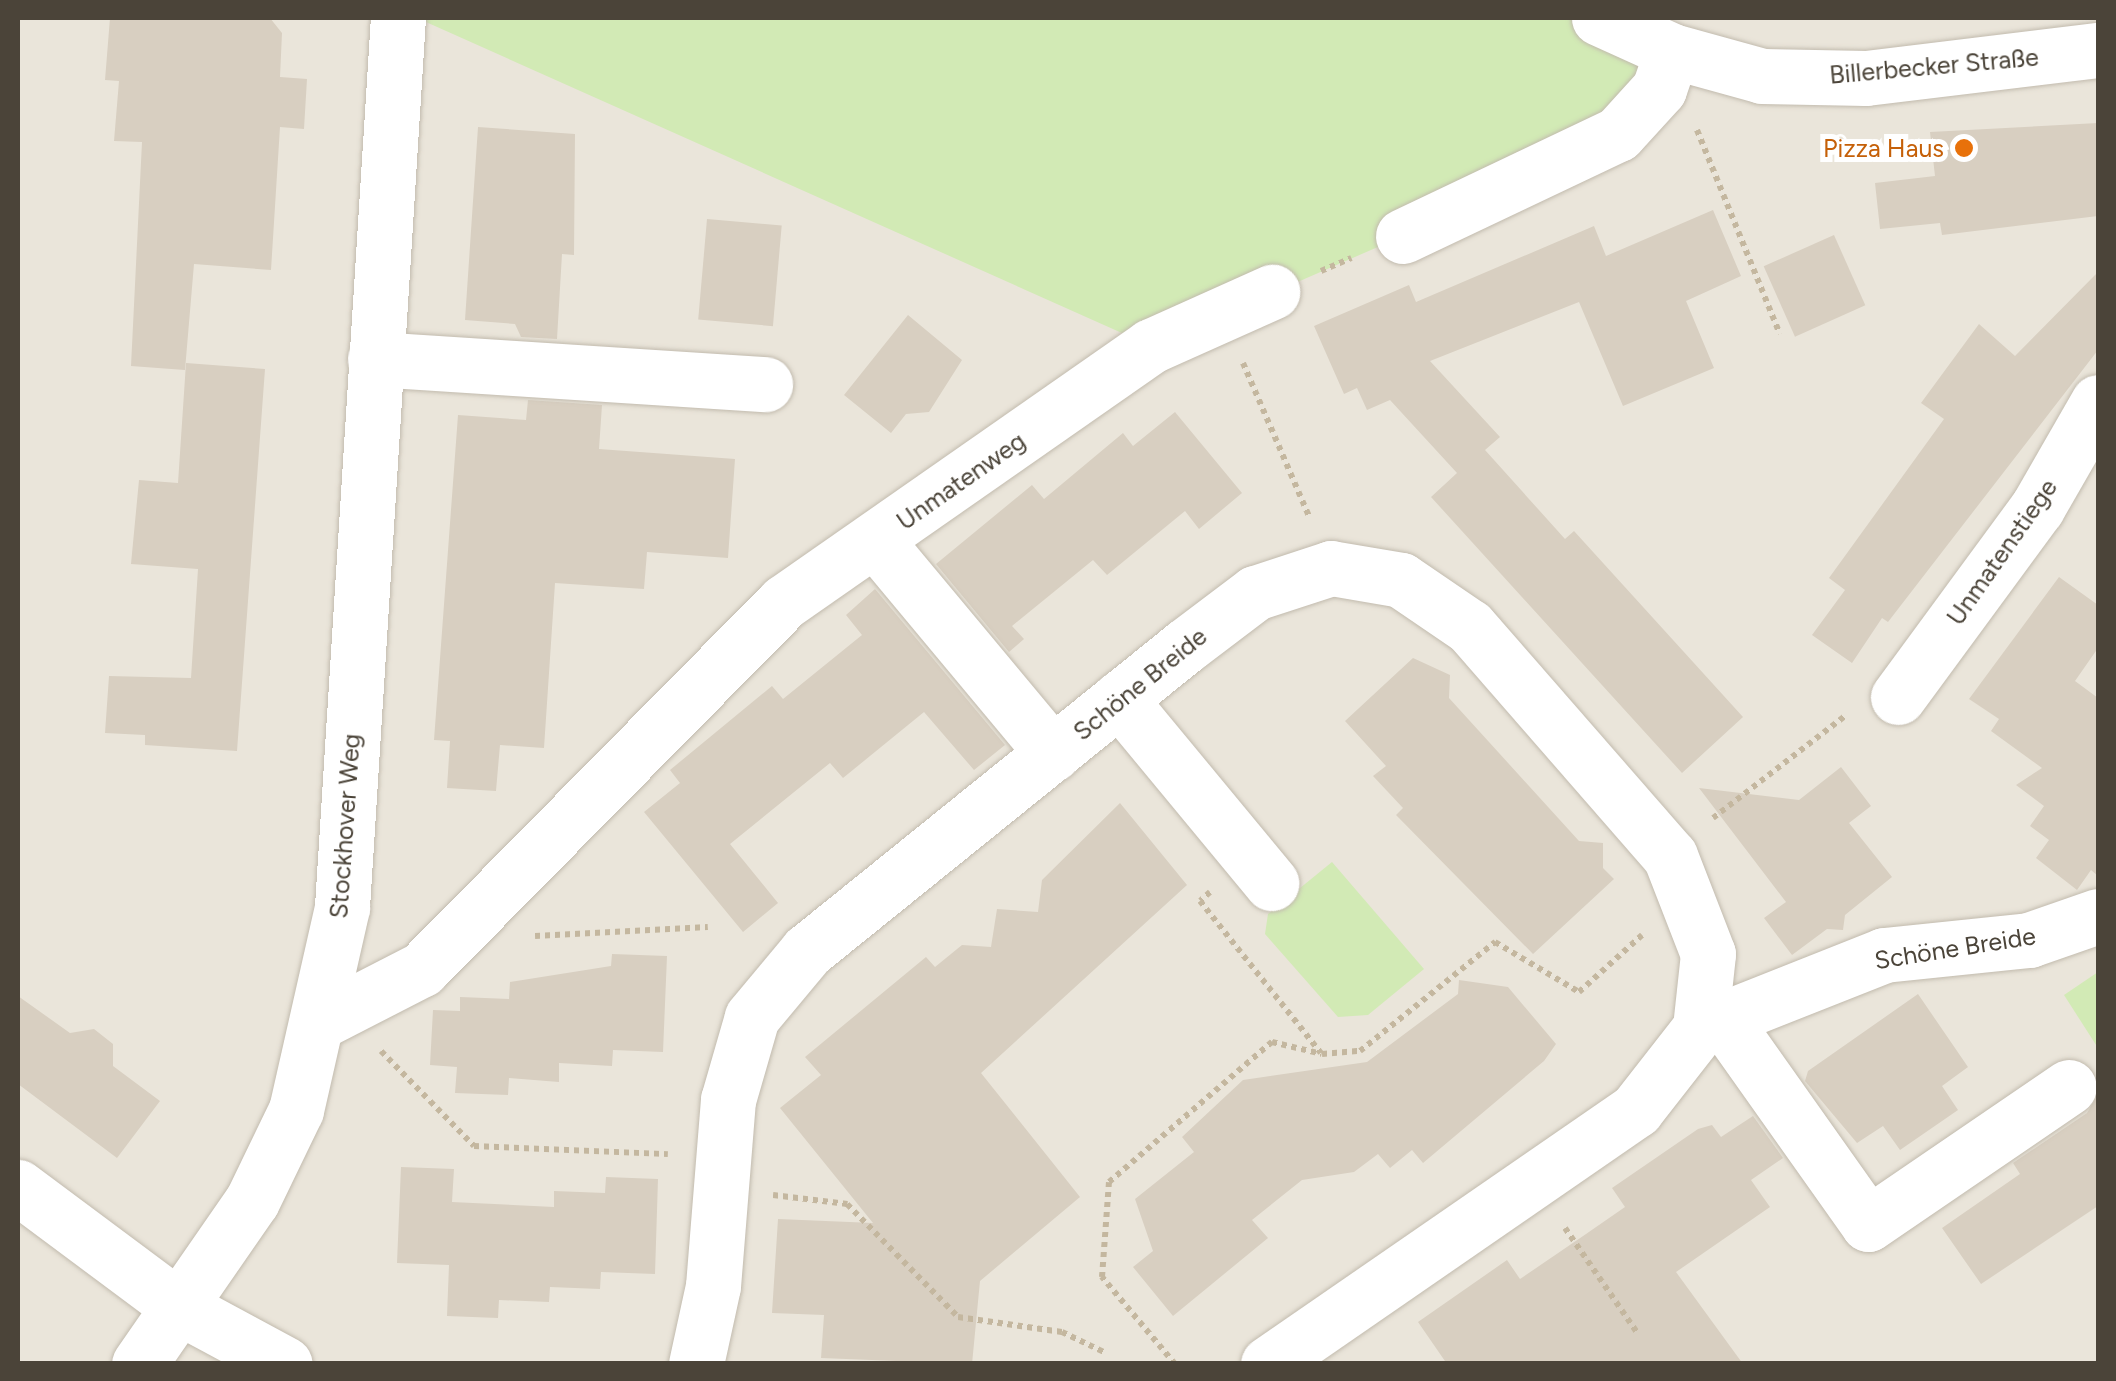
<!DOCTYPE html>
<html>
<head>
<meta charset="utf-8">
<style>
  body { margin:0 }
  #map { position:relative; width:2116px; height:1381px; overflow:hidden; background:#f6f3ec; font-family:Figtree,sans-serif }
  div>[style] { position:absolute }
  .residential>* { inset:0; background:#eae5da; transform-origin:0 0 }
  .green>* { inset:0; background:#d2eab5 }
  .building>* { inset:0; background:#d8cfc1; transform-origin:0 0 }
  .path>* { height:6px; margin-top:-3px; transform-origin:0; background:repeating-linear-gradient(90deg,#c4b79f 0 5px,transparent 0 10px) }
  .roads { filter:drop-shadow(0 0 2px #c2bbae) drop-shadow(0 0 2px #c2bbae) }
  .minor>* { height:55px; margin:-27.5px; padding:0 27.5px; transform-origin:27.5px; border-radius:27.5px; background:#fff }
  .dots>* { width:28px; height:28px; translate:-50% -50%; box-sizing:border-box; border:5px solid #fff; border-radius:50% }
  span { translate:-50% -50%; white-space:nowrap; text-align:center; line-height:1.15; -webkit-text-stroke:10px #fff; paint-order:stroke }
  .street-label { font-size:25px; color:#4b4439 }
  .food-label { font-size:25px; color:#c56008 }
  .right { translate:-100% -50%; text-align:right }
  .frame { position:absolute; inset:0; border:20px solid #4b4439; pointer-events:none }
</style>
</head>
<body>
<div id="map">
  <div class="residential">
    <i style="left:18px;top:18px;width:2080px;height:1345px"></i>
  </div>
  <div class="green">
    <i style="clip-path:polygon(417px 18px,1599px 18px,1659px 89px,1403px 236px,1151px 346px)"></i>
    <i style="clip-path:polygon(1332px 862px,1424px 969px,1368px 1015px,1338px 1017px,1265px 934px,1268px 914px)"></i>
    <i style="clip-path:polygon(2098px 972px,2098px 1048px,2064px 995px)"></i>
  </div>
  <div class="building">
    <i style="clip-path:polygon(110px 18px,270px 18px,282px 33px,280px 77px,307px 79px,304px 129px,280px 127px,271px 270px,194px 264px,185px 370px,131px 366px,142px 142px,114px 141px,119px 81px,105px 80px)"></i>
    <i style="clip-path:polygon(2098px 123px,2098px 216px,1942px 235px,1940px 223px,1880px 229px,1875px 183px,1935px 176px,1930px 132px)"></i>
    <i style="clip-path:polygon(478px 127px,575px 134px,574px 255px,562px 254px,557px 339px,521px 337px,515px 324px,465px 320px)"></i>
    <i style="clip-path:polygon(1713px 210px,1741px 276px,1686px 301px,1714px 368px,1623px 406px,1579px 302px,1430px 361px,1500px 437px,1485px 450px,1565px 539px,1574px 531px,1743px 717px,1682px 773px,1431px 497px,1457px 473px,1390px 400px,1367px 410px,1357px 388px,1344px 394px,1314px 326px,1409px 285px,1416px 302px,1594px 226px,1606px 256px)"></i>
    <i style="left:707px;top:219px;width:75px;height:101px;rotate:5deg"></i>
    <i style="left:1834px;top:235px;width:77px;height:77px;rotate:66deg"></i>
    <i style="clip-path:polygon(2098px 272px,2098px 350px,1888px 622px,1882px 618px,1852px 663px,1812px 635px,1845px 590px,1829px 578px,1944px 419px,1921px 403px,1979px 324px,2015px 356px)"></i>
    <i style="clip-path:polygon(908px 315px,962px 360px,929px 412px,906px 414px,891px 433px,844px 395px)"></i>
    <i style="clip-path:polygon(186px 363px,265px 369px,237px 751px,145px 745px,145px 735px,105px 733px,109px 676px,191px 678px,198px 569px,131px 564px,139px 480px,178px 483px)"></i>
    <i style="clip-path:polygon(528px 400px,602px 405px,599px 449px,735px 459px,728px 558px,647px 552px,644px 589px,555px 583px,544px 748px,500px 745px,496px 791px,447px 788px,450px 741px,434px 740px,458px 415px,526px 420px)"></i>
    <i style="clip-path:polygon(1175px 412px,1242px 493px,1199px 529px,1185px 511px,1107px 575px,1093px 560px,1012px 626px,1024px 639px,1009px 652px,936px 564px,1032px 485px,1044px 499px,1123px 433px,1133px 446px)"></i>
    <i style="clip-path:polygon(2059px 577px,2098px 605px,2098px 648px,2075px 681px,2098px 698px,2098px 876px,2091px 870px,2077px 890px,2036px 858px,2049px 840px,2030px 826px,2044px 806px,2016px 785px,2042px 768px,1991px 731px,1999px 719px,1969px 699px)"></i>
    <i style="clip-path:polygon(875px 589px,1005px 745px,974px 770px,924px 712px,843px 778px,830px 763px,730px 844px,778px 903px,743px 932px,644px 812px,680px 783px,670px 770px,772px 686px,783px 699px,862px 635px,846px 615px)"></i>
    <i style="clip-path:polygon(1413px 658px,1450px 675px,1449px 698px,1579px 841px,1603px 843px,1603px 868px,1614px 879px,1533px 954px,1396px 815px,1403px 808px,1373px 776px,1386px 766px,1345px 721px)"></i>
    <i style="clip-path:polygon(1841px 767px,1871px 806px,1849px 823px,1892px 877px,1845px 915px,1843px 930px,1827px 929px,1792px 955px,1764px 918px,1786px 902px,1699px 788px,1799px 800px)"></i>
    <i style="clip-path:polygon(1120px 803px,1187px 885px,981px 1073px,1080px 1197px,980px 1281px,972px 1364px,821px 1358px,824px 1315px,772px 1313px,778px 1219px,873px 1223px,780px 1108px,821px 1075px,805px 1057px,926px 957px,935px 967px,962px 945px,991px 947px,997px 909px,1038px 912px,1042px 880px)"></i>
    <i style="clip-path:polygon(612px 954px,667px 956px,663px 1052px,613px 1050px,612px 1066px,559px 1063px,559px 1082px,509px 1078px,508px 1095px,455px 1093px,457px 1067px,430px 1065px,433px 1010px,460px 1011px,460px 997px,509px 999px,510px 982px,611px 966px)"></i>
    <i style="clip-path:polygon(1459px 980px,1508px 987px,1556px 1044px,1544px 1061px,1423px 1163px,1412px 1150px,1390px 1168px,1378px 1154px,1354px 1172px,1302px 1180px,1252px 1220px,1268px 1238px,1173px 1316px,1133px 1267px,1153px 1251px,1135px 1199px,1194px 1152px,1182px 1137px,1243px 1080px,1367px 1062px,1458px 994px)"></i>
    <i style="clip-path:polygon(1918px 994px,1968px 1067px,1942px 1086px,1958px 1110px,1900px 1150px,1883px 1126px,1857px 1143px,1805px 1081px,1808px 1071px)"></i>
    <i style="clip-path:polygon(18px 996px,70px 1033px,94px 1029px,113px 1044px,113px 1066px,160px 1101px,117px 1158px,18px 1084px)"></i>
    <i style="clip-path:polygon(2098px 1094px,2098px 1206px,1981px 1284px,1942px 1228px,2020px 1174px,2013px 1163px,2087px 1113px)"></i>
    <i style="clip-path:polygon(1753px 1116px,1783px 1158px,1751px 1180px,1770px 1207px,1676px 1272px,1743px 1364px,1447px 1364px,1418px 1322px,1507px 1260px,1520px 1279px,1586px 1234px,1625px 1207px,1612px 1188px,1698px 1129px,1712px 1125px,1721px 1137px)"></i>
    <i style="clip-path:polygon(401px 1167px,454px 1169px,452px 1202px,554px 1207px,554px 1191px,605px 1193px,606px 1177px,658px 1179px,655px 1274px,601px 1272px,600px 1289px,550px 1287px,549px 1302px,499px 1300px,498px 1318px,447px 1316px,449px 1265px,397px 1263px)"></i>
  </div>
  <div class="path">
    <i style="left:1697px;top:130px;width:220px;rotate:67.9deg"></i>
    <i style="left:1321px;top:271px;width:33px;rotate:-23deg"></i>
    <i style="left:1243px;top:363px;width:167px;rotate:66.7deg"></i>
    <i style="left:1713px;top:818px;width:167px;rotate:-37.7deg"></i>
    <i style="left:1210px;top:892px;width:13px;rotate:138deg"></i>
    <i style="left:1200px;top:901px;width:194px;rotate:51.5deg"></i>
    <i style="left:535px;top:936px;width:173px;rotate:-3deg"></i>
    <i style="left:381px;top:1051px;width:133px;rotate:45.6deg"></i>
    <i style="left:474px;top:1146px;width:194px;rotate:2.4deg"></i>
    <i style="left:773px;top:1195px;width:75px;rotate:6.9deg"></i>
    <i style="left:847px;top:1204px;width:158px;rotate:45.5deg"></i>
    <i style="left:958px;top:1317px;width:105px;rotate:8.2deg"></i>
    <i style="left:1062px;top:1332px;width:49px;rotate:25.5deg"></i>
    <i style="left:1565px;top:1228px;width:129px;rotate:55.4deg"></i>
    <i style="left:1175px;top:1364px;width:114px;rotate:-130deg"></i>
    <i style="left:1102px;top:1277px;width:95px;rotate:-85.8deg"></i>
    <i style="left:1109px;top:1182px;width:215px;rotate:-40.7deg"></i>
    <i style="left:1272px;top:1042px;width:51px;rotate:13.5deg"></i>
    <i style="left:1322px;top:1054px;width:38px;rotate:-5deg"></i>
    <i style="left:1360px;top:1051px;width:174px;rotate:-38.9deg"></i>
    <i style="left:1495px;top:942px;width:98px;rotate:30.8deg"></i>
    <i style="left:1579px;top:992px;width:85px;rotate:-42.1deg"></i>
  </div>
  <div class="roads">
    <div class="minor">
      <i style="left:1599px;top:18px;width:80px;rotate:24.3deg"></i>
      <i style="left:1672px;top:51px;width:93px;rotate:15.5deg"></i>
      <i style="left:1762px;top:76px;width:104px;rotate:1.1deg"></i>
      <i style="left:1866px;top:78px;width:234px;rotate:-6.9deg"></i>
      <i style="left:1403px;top:236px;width:238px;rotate:-25.4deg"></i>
      <i style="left:1618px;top:134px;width:61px;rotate:-47.7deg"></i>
      <i style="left:1659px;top:89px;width:40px;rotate:-71.1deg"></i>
      <i style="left:375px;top:359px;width:391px;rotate:3.7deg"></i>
      <i style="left:875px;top:540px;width:278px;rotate:50.2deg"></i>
      <i style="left:1898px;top:697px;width:235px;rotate:-53.7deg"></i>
      <i style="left:2037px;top:508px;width:122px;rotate:-60.1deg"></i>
      <i style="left:1119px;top:699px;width:239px;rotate:50.4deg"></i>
      <i style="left:1723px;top:1019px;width:251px;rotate:54.7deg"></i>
      <i style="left:1868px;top:1224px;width:243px;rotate:-34.3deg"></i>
      <i style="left:317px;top:1023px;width:118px;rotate:-27.2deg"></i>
      <i style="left:422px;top:969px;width:515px;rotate:-45.39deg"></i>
      <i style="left:784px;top:602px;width:447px;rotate:-34.9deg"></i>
      <i style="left:1151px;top:346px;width:133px;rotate:-24.1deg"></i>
      <i style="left:1700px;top:1028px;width:198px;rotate:-21.6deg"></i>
      <i style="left:1884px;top:955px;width:146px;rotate:-5.9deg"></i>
      <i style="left:2029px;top:940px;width:73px;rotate:-19.2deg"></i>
      <i style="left:18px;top:1187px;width:201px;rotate:36.7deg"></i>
      <i style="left:179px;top:1307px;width:120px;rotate:28.3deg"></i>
      <i style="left:139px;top:1364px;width:198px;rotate:-55.3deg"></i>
      <i style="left:252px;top:1201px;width:101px;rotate:-64.2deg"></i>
      <i style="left:296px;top:1110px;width:208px;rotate:-77.2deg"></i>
      <i style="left:342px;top:907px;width:891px;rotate:-86.4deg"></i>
      <i style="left:696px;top:1364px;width:80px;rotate:-77.7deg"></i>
      <i style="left:713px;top:1286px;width:187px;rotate:-85.4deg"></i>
      <i style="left:728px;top:1100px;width:86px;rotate:-73.9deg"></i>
      <i style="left:752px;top:1017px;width:86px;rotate:-50.2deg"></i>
      <i style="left:807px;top:951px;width:486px;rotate:-38.9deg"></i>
      <i style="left:1185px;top:646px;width:88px;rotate:-37.1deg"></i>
      <i style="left:1255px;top:593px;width:80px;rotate:-18.2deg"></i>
      <i style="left:1331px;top:568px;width:71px;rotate:9.7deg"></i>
      <i style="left:1401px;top:580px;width:83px;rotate:34.3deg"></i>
      <i style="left:1470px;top:627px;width:304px;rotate:48.9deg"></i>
      <i style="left:1670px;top:856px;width:105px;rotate:68.8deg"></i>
      <i style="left:1708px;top:954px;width:74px;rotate:96.2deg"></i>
      <i style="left:1700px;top:1028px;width:104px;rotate:128deg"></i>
      <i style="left:1636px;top:1110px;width:447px;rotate:145.4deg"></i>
    </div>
  </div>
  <div class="dots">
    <i style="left:1964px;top:148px;background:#e8710a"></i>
  </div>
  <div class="street-label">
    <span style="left:1934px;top:66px;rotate:-5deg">Billerbecker Straße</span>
    <span style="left:961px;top:481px;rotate:-35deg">Unmatenweg</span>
    <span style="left:2002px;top:552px;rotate:-55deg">Unmatenstiege</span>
    <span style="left:1140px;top:684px;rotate:-39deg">Schöne Breide</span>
    <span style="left:345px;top:826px;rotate:-86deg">Stockhover Weg</span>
    <span style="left:1955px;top:948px;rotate:-9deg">Schöne Breide</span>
  </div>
  <div class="food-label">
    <span class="right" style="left:1944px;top:148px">Pizza Haus</span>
  </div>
  <div class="frame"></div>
</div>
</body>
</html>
